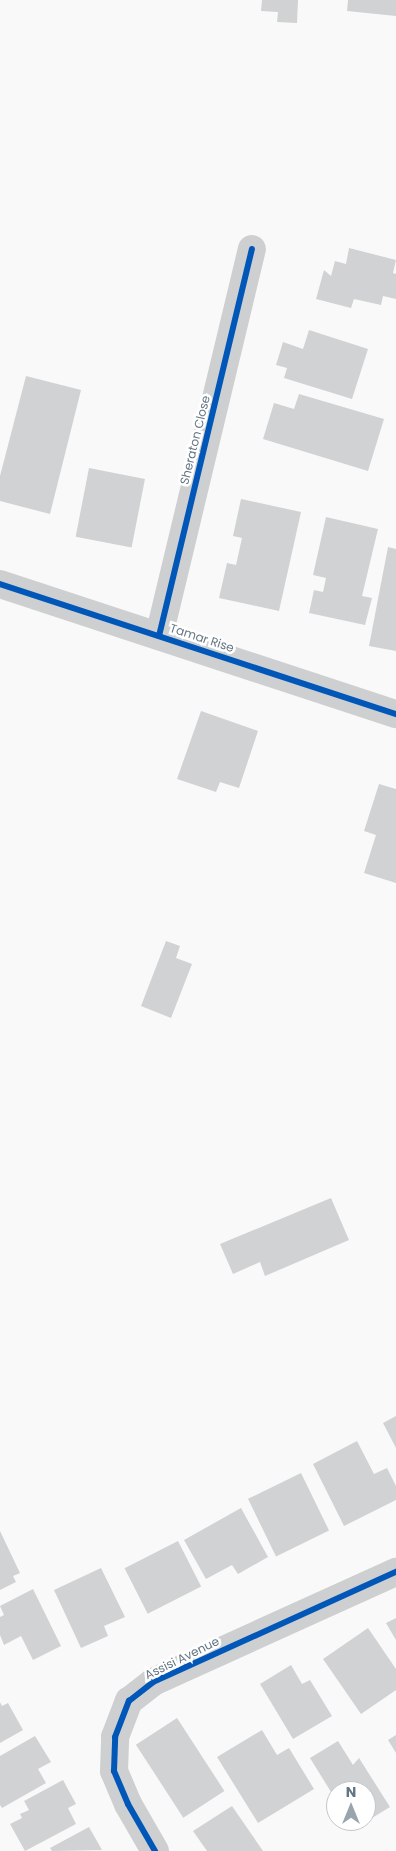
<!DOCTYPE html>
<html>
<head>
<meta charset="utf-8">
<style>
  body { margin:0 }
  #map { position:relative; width:396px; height:1851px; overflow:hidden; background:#f9f9f9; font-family:Poppins,sans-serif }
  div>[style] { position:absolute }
  .building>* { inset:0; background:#d0d2d3; transform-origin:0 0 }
  .minor>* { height:28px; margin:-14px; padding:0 14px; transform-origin:14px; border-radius:14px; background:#cecfd0 }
  .cycleway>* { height:6px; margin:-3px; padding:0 3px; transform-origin:3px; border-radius:3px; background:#0057b8 }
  span { translate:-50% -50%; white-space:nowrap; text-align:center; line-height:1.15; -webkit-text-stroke:5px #fff; paint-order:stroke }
  .street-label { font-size:12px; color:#657683 }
  .north { position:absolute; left:326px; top:1781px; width:50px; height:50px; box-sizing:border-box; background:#fff; border:1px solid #c1c8cd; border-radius:50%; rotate:0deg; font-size:14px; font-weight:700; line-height:20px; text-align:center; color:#657683 }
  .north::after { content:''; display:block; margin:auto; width:18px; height:22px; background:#99a4ac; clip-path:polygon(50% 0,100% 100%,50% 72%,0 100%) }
</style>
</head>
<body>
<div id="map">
  <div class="building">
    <i style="clip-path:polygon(262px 0,298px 0,297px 23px,277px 22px,278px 12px,261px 11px)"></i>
    <i style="clip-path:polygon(348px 0,396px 0,396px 16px,347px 11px)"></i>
    <i style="clip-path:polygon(349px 248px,396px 260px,393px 273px,396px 274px,396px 299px,383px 296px,381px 305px,354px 299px,351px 308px,316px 299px,324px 270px,331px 276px,335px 261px,346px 264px)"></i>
    <i style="clip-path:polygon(309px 330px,368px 349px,352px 399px,284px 378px,287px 368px,276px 365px,283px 342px,303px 349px)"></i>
    <i style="clip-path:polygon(26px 376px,81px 390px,50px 514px,0 501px,0 476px)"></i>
    <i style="clip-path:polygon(299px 394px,384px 419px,368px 471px,263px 439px,274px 403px,294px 409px)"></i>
    <i style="left:89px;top:468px;width:57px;height:70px;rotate:11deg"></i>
    <i style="clip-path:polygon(241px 499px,301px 512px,279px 611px,219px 598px,227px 563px,236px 565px,242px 538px,233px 536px)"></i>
    <i style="clip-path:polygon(326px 517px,378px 529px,362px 596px,372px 598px,365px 625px,309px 613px,314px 590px,323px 592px,326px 578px,313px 575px)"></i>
    <i style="clip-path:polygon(388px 547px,396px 549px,396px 651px,369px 646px)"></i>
    <i style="clip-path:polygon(201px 711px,258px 731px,239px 788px,220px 782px,216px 792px,177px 779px)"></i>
    <i style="clip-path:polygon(379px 784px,396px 789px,396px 883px,364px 873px,376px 835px,364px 831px)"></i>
    <i style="clip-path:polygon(166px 941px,180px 946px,176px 958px,192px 964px,171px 1018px,141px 1006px)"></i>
    <i style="clip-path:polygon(331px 1198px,349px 1240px,265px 1276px,260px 1262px,233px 1274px,220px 1244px)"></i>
    <i style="clip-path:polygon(396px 1416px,396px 1448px,383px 1423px)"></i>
    <i style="clip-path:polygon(357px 1441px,374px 1474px,387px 1468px,396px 1486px,396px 1500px,344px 1526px,313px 1464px)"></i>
    <i style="left:301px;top:1473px;width:64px;height:59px;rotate:64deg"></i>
    <i style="clip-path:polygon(241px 1508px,268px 1557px,238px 1574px,232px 1565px,206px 1579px,184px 1540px)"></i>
    <i style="clip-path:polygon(0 1531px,20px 1573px,13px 1576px,16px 1582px,0 1590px)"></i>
    <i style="left:178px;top:1541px;width:51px;height:60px;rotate:63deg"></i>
    <i style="clip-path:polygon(101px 1568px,125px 1617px,104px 1626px,108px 1636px,81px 1648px,54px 1590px)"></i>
    <i style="clip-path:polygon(33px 1589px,61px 1646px,33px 1660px,21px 1636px,4px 1645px,0 1635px,0 1617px,4px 1615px,0 1606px)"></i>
    <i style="clip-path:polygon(396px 1618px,396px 1640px,386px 1623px)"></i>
    <i style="clip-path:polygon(368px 1628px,396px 1669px,396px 1690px,361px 1714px,323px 1659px)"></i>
    <i style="clip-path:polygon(291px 1665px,302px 1684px,310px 1680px,332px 1716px,293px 1739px,260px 1684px)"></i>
    <i style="clip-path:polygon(0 1702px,2px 1706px,8px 1703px,23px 1730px,0 1743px)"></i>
    <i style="left:177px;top:1718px;width:87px;height:49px;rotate:57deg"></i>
    <i style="clip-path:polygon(262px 1730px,277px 1755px,289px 1748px,314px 1789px,258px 1823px,217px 1757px)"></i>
    <i style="clip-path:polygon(396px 1735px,396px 1753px,388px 1740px)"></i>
    <i style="clip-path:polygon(35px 1736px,51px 1762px,38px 1769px,46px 1783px,2px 1808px,0 1805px,0 1756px)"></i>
    <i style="clip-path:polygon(338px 1741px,353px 1765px,359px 1758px,390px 1807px,354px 1829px,349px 1821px,366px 1821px,366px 1791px,336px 1791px,336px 1800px,310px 1758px)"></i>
    <i style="clip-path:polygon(63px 1780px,76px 1804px,68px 1808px,76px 1824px,25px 1851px,10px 1824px,22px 1818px,20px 1814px,29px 1810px,24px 1801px)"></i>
    <i style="clip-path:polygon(232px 1806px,263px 1851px,207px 1851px,193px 1831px)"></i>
    <i style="clip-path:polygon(89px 1827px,102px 1850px,52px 1851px,50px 1848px)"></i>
  </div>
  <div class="minor">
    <i style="left:0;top:584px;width:417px;rotate:18.2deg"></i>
    <i style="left:159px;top:636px;width:398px;rotate:-76.5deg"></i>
    <i style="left:155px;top:1851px;width:54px;rotate:-119.9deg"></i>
    <i style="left:128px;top:1804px;width:36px;rotate:-113deg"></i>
    <i style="left:114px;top:1771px;width:34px;rotate:-88deg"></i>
    <i style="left:115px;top:1737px;width:39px;rotate:-69deg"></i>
    <i style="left:129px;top:1701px;width:31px;rotate:-38deg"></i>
    <i style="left:153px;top:1682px;width:267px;rotate:-24.4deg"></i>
  </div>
  <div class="cycleway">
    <i style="left:0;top:584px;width:417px;rotate:18.2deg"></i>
    <i style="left:159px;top:636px;width:398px;rotate:-76.5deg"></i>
    <i style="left:155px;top:1851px;width:54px;rotate:-119.9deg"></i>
    <i style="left:128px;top:1804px;width:36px;rotate:-113deg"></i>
    <i style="left:114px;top:1771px;width:34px;rotate:-88deg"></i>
    <i style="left:115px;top:1737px;width:39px;rotate:-69deg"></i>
    <i style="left:129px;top:1701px;width:31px;rotate:-38deg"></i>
    <i style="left:153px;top:1682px;width:267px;rotate:-24.4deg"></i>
  </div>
  <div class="street-label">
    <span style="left:195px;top:440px;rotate:-76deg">Sheraton Close</span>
    <span style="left:202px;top:638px;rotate:18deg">Tamar Rise</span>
    <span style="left:182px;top:1658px;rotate:-26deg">Assisi Avenue</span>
  </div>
  <div class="north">N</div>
</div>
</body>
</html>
